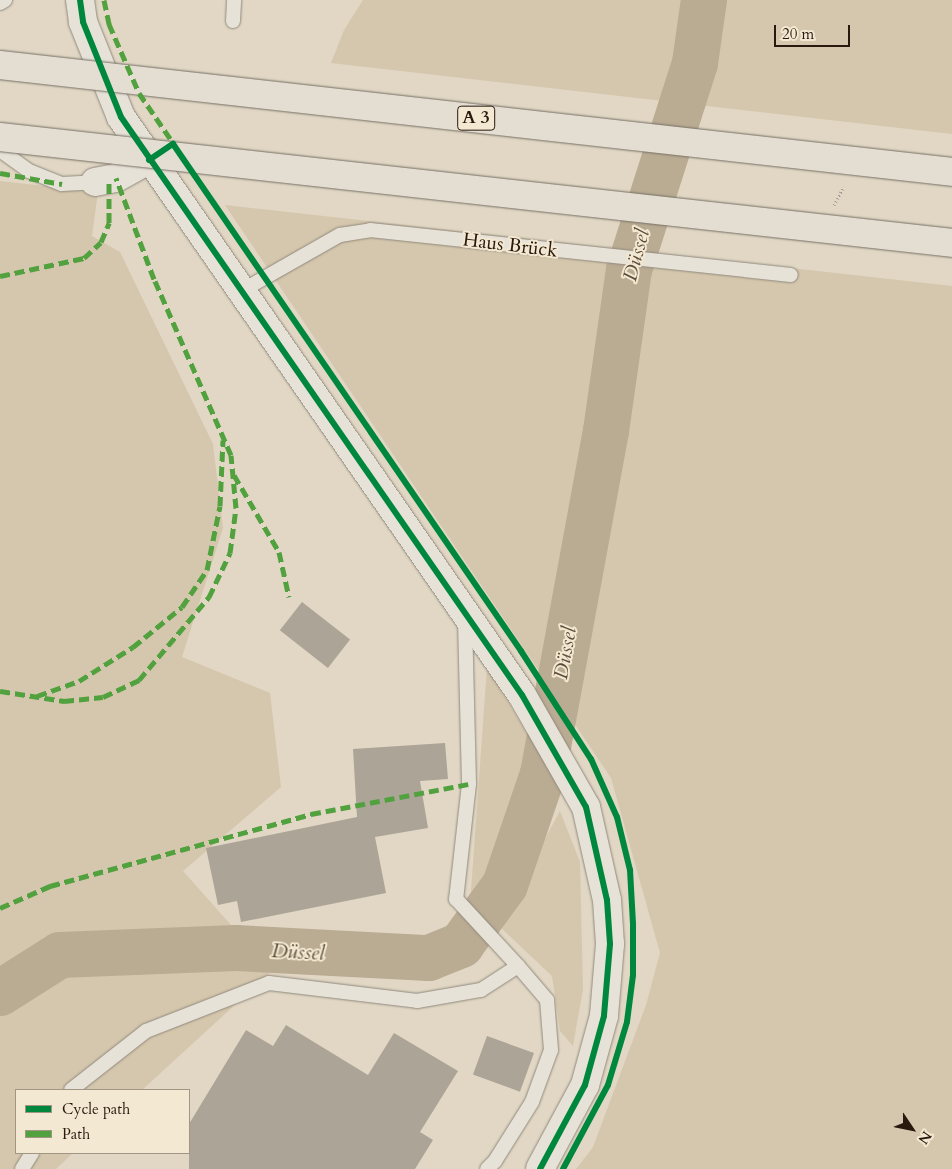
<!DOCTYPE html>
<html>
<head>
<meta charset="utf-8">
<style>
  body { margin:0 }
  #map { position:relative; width:952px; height:1169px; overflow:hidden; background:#e1d7c4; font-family:Cardo,serif }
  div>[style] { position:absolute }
  .green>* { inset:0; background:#d5c7ad }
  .water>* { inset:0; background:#baac93 }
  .river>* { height:46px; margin:-23px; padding:0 23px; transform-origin:23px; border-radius:23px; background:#baac93 }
  .building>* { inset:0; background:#aca497; transform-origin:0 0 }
  .path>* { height:3px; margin-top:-1.5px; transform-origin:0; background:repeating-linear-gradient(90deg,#a39d95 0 1px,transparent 0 3.5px) }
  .roads { filter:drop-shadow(0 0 1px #90897d) drop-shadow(0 0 1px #90897d) }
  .lane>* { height:14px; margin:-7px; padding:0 7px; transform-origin:7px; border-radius:7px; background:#e7e2d8 }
  .street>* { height:28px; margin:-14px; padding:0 14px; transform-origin:14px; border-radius:14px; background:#e7e2d8 }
  .secondary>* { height:28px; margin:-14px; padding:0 14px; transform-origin:14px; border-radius:14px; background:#e7e2d8 }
  .bridges { filter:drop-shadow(0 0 1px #766f64) drop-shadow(0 0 1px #766f64) }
  .highway-bridge>* { height:28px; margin:-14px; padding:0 14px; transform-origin:14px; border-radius:14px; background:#e3ddd2 }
  .quiet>* { height:5px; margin-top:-2.5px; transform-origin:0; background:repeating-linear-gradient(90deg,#51a13e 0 10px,transparent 0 15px) }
  .cycleway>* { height:6px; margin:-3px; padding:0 3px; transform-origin:3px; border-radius:3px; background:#00873e }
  span { translate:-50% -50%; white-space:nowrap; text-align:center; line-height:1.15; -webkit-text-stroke:4px #f3e8d1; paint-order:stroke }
  .shield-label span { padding:1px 4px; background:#f3e8d1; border:1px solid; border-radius:4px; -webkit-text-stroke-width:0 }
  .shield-label { font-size:18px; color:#28180d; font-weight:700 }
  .street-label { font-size:19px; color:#28180d }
  .water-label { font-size:20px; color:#5c4c3a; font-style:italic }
  .legend { position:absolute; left:15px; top:1089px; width:175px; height:65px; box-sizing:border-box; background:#f3e8d1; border:1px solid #a29583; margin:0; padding:6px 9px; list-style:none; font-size:15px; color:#28180d }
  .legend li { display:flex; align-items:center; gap:10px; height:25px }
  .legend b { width:25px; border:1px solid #a29583 }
  .north { position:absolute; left:887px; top:1104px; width:50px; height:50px; -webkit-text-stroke:4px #f3e8d1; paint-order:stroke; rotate:124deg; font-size:14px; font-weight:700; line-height:20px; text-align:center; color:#28180d }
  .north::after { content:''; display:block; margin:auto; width:18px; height:22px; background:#28180d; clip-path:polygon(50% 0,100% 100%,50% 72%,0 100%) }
  .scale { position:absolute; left:774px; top:25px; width:76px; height:22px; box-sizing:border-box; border:2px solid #28180d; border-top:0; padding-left:6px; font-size:15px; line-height:18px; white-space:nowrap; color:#28180d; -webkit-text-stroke:4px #f3e8d1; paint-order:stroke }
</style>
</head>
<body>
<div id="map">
  <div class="green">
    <i style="clip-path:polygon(363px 0,952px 0,952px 134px,331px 63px,344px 30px)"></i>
    <i style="clip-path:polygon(0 181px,98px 192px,92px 236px,120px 252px,213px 444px,223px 528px,182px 657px,270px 693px,281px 787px,183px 871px,272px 971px,142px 1090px,16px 1090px,16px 1153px,73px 1153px,56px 1169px,0 1169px)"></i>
    <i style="clip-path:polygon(225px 205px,952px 286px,952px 1169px,576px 1169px,593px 1147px,646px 1005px,660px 953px,611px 778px)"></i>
    <i style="clip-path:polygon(487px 667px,536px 749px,485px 891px,470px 905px)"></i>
    <i style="clip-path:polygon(560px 811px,580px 862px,583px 989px,573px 1046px,560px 1031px,552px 976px,498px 925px)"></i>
  </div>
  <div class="water">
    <i style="clip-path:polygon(697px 0,724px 0,717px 70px,685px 74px)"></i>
  </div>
  <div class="river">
    <i style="left:0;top:993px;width:71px;rotate:-32.3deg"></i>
    <i style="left:60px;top:955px;width:176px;rotate:-2.3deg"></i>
    <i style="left:236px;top:948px;width:193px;rotate:3deg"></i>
    <i style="left:429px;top:958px;width:35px;rotate:-22deg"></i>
    <i style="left:461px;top:945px;width:74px;rotate:-53.7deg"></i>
    <i style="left:505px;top:885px;width:117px;rotate:-71.1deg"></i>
    <i style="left:543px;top:774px;width:349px;rotate:-79.6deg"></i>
    <i style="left:606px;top:431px;width:163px;rotate:-81.9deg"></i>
    <i style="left:629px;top:270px;width:217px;rotate:-72.3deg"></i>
    <i style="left:695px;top:63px;width:64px;rotate:-81.9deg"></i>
  </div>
  <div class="building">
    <i style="left:302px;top:602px;width:61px;height:36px;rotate:38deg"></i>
    <i style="clip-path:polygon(445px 743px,448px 779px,420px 781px,428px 828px,375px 837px,386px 893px,241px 922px,237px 901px,218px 905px,206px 848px,357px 817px,353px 749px)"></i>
    <i style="clip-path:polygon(286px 1025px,368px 1075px,394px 1033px,458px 1071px,420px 1132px,433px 1140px,415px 1169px,189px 1169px,189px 1124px,246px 1030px,273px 1046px)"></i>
    <i style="left:487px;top:1036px;width:50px;height:41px;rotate:20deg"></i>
  </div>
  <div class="path">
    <i style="left:834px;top:205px;width:21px;rotate:-62deg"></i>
  </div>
  <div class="roads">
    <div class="lane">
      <i style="left:0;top:3px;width:6px;rotate:-31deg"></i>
      <i style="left:233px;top:21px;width:21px;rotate:-87deg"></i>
      <i style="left:0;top:150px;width:36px;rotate:36deg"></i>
      <i style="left:29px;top:171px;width:35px;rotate:22deg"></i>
      <i style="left:62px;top:184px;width:33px;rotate:-3deg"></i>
      <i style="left:243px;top:290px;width:112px;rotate:-29.6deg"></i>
      <i style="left:340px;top:235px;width:30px;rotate:-9deg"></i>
      <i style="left:370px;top:230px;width:423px;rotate:6.1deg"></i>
      <i style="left:465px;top:620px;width:164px;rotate:88.6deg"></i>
      <i style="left:469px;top:784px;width:116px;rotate:96.4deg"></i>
      <i style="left:456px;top:899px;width:91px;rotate:47.2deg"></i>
      <i style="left:71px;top:1090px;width:95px;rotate:-38.2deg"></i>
      <i style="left:146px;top:1031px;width:132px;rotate:-21.3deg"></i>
      <i style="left:269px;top:983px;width:149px;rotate:6.9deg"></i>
      <i style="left:417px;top:1001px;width:65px;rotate:-9.8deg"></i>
      <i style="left:481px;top:990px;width:44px;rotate:-33deg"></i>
      <i style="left:518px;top:966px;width:45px;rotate:49.5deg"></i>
      <i style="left:547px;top:1000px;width:50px;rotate:85.4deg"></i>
      <i style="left:551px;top:1050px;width:55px;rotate:110.1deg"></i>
      <i style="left:532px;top:1102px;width:70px;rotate:122.1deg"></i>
      <i style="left:495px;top:1161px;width:11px;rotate:135deg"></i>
      <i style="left:22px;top:1169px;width:19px;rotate:-58deg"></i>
    </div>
    <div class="street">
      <i style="left:95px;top:182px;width:21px;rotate:-11deg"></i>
      <i style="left:116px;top:178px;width:38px;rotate:-29deg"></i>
    </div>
    <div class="secondary">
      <i style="left:80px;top:0;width:22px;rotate:82deg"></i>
      <i style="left:83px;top:22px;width:102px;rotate:68.2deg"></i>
      <i style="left:121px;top:117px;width:703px;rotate:55.25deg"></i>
      <i style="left:522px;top:695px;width:129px;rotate:60.3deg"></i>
      <i style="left:586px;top:807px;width:95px;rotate:77.3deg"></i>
      <i style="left:607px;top:900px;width:44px;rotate:86.1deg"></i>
      <i style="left:610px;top:944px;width:72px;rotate:94.8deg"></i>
      <i style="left:604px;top:1016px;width:72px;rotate:105.4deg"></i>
      <i style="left:585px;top:1085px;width:95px;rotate:118.2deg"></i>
    </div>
  </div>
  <div class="bridges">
    <div class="highway-bridge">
      <i style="left:0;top:65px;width:958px;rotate:6.41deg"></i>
      <i style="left:0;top:137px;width:958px;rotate:6.35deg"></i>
    </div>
  </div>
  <div class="quiet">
    <i style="left:104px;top:0;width:25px;rotate:78deg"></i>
    <i style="left:109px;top:24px;width:75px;rotate:66.5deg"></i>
    <i style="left:139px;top:93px;width:65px;rotate:55.6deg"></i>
    <i style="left:0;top:173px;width:63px;rotate:10.1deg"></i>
    <i style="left:0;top:276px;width:86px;rotate:-12.1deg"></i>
    <i style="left:84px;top:258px;width:23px;rotate:-43deg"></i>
    <i style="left:101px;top:242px;width:21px;rotate:-67deg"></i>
    <i style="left:109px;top:223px;width:43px;rotate:-90deg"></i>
    <i style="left:234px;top:475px;width:89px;rotate:59.7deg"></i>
    <i style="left:279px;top:552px;width:46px;rotate:77.5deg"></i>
    <i style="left:0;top:691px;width:65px;rotate:8.9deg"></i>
    <i style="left:64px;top:701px;width:39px;rotate:-6deg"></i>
    <i style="left:103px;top:697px;width:40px;rotate:-25deg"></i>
    <i style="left:139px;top:680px;width:109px;rotate:-49.9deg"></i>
    <i style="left:209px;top:597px;width:49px;rotate:-64.5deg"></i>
    <i style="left:230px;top:553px;width:45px;rotate:-82.4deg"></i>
    <i style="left:236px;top:508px;width:53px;rotate:-95.4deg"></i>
    <i style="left:231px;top:455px;width:192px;rotate:-113.6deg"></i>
    <i style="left:154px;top:279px;width:108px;rotate:-110.6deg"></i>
    <i style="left:37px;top:696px;width:45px;rotate:-19.7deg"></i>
    <i style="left:79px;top:681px;width:64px;rotate:-32.2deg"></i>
    <i style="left:133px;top:647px;width:63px;rotate:-39.2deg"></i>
    <i style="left:182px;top:607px;width:45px;rotate:-56deg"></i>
    <i style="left:207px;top:570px;width:65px;rotate:-78.5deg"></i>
    <i style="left:220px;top:506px;width:66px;rotate:-87.4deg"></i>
    <i style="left:0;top:908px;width:55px;rotate:-23.7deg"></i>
    <i style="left:50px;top:886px;width:271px;rotate:-15.4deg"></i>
    <i style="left:311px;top:814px;width:161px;rotate:-10.8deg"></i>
  </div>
  <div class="cycleway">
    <i style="left:80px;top:0;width:22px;rotate:82deg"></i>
    <i style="left:83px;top:22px;width:102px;rotate:68.2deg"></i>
    <i style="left:121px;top:117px;width:703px;rotate:55.25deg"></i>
    <i style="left:522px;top:695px;width:129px;rotate:60.3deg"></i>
    <i style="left:586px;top:807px;width:95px;rotate:77.3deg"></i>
    <i style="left:607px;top:900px;width:44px;rotate:86.1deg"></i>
    <i style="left:610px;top:944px;width:72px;rotate:94.8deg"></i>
    <i style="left:604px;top:1016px;width:72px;rotate:105.4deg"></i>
    <i style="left:585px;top:1085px;width:95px;rotate:118.2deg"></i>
    <i style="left:149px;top:160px;width:29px;rotate:-34deg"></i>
    <i style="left:173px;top:144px;width:615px;rotate:55.53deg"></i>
    <i style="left:521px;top:651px;width:129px;rotate:57.1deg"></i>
    <i style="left:591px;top:759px;width:64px;rotate:65.9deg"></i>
    <i style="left:617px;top:817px;width:55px;rotate:76.2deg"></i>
    <i style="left:630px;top:870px;width:54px;rotate:86.8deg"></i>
    <i style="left:633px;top:924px;width:51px;rotate:90deg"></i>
    <i style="left:633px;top:975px;width:47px;rotate:97.3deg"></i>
    <i style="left:627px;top:1022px;width:66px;rotate:106.8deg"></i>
    <i style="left:608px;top:1085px;width:95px;rotate:118.2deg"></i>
  </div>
  <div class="shield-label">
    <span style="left:476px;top:118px">A 3</span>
  </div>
  <div class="street-label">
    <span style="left:510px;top:246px;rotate:7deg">Haus Brück</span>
  </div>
  <div class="water-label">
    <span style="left:636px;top:255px;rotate:-75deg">Düssel</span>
    <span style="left:565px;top:653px;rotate:-80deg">Düssel</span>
    <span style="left:298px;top:952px;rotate:3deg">Düssel</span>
  </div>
  <ul class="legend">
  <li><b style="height:6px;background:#00873e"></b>Cycle path</li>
  <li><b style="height:6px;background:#51a13e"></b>Path</li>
  </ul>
  <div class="north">N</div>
  <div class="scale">20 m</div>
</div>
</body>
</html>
